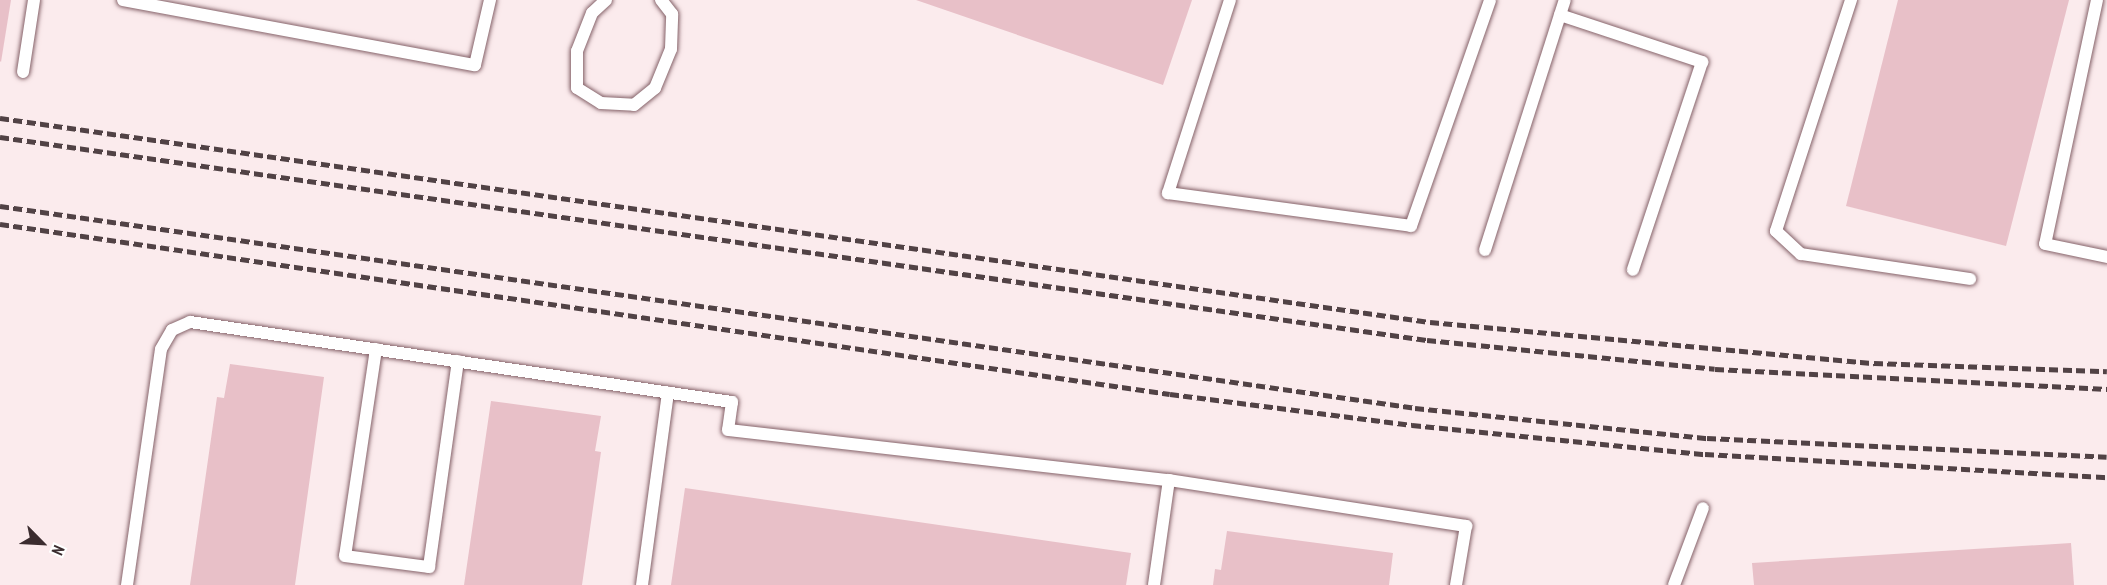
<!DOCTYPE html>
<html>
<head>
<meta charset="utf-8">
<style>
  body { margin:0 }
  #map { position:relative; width:2107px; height:585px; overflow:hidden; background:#fbebed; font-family:"PT Sans Narrow",sans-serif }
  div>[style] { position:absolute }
  .building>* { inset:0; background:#e8c0c8 }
  .roads { filter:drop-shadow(0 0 2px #856269) drop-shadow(0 0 2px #856269) }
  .lane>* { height:12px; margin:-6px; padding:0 6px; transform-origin:6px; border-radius:6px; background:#fff }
  .rail>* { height:4.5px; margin-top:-2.25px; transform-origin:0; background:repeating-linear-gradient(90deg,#514245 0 9px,transparent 0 13.5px) }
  span { translate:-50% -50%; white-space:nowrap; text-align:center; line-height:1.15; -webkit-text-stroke:5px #fff; paint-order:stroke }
  .north { position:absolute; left:12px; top:513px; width:60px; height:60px; -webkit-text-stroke:4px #fff; paint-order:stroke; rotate:114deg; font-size:16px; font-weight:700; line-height:24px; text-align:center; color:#3b2c2f }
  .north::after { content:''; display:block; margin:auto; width:21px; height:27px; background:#3b2c2f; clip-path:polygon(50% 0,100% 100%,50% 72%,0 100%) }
</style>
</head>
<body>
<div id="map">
  <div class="building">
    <i style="clip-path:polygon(0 0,11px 0,1px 62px,0 61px)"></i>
    <i style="clip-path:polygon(916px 0,1192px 0,1163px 85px)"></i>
    <i style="clip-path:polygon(1898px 0,2069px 0,2006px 246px,1846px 206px)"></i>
    <i style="clip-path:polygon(230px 364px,324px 377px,295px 585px,190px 585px,217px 397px,224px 398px)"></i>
    <i style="clip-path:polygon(491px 401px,601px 416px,595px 451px,601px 452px,582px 585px,464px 585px)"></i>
    <i style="clip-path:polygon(685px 488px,1131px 553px,1126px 585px,671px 585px)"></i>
    <i style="clip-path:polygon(1227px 531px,1393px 553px,1389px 585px,1213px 585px,1215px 569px,1221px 570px)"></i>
    <i style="clip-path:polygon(2071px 543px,2074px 585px,1754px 585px,1752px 563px)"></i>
  </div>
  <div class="roads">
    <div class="lane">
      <i style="left:123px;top:0;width:358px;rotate:10.5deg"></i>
      <i style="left:475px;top:65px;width:67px;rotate:-77deg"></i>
      <i style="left:606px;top:0;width:19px;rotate:137deg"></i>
      <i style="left:592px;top:13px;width:41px;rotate:111.5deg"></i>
      <i style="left:577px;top:51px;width:37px;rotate:90deg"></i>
      <i style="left:577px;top:88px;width:28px;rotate:32deg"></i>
      <i style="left:601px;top:103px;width:33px;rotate:3deg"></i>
      <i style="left:634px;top:105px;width:27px;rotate:-39deg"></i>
      <i style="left:655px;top:88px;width:42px;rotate:-67.7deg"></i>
      <i style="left:671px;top:49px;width:35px;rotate:-88deg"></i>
      <i style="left:672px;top:14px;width:18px;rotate:-128deg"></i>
      <i style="left:1230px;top:0;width:203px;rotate:107.8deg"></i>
      <i style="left:1168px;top:193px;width:245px;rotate:7.7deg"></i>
      <i style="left:1411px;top:226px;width:239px;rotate:-70.7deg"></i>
      <i style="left:1851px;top:0;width:243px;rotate:108deg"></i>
      <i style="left:1776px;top:231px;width:34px;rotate:43deg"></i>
      <i style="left:1801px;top:254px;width:171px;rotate:8.4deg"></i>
      <i style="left:2097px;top:0;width:249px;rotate:102deg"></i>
      <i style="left:2045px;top:244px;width:63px;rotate:11.8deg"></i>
      <i style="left:1560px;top:15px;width:150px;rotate:18.3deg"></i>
      <i style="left:1702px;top:62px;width:219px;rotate:108.4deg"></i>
      <i style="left:23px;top:72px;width:73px;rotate:-81.3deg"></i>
      <i style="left:1485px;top:250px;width:262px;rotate:-72.3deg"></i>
      <i style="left:376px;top:349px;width:209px;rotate:98.5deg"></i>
      <i style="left:345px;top:556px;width:85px;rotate:7.5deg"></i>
      <i style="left:429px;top:567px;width:208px;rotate:-82deg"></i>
      <i style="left:127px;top:585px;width:238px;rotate:-81.8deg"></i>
      <i style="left:161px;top:349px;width:22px;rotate:-60deg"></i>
      <i style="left:172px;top:330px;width:20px;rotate:-24deg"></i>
      <i style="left:190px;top:322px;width:548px;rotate:8.4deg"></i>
      <i style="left:732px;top:402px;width:28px;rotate:98deg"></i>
      <i style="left:728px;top:430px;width:444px;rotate:6.5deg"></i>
      <i style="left:1169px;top:480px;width:301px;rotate:8.8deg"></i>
      <i style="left:1466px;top:526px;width:60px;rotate:99.6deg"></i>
      <i style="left:642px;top:585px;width:194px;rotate:-82.3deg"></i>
      <i style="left:1154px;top:585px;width:106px;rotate:-81.9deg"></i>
      <i style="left:1674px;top:585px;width:82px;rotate:-69.4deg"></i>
    </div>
  </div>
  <div class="rail">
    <i style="left:0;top:118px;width:1444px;rotate:8.12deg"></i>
    <i style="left:1430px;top:322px;width:446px;rotate:5.3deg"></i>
    <i style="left:1874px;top:363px;width:233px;rotate:2deg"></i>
    <i style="left:0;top:137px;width:1441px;rotate:8.1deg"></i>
    <i style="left:1427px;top:340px;width:289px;rotate:5.7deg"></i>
    <i style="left:1715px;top:369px;width:393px;rotate:2.9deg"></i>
    <i style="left:0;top:206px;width:1429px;rotate:8.12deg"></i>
    <i style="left:1415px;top:408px;width:294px;rotate:5.9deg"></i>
    <i style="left:1707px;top:438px;width:400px;rotate:2.7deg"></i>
    <i style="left:0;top:224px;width:1182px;rotate:8.27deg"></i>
    <i style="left:1170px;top:394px;width:244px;rotate:7.3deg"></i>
    <i style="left:1412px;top:425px;width:294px;rotate:5.7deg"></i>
    <i style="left:1705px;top:454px;width:403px;rotate:3.3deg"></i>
  </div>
  <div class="north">N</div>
</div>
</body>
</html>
